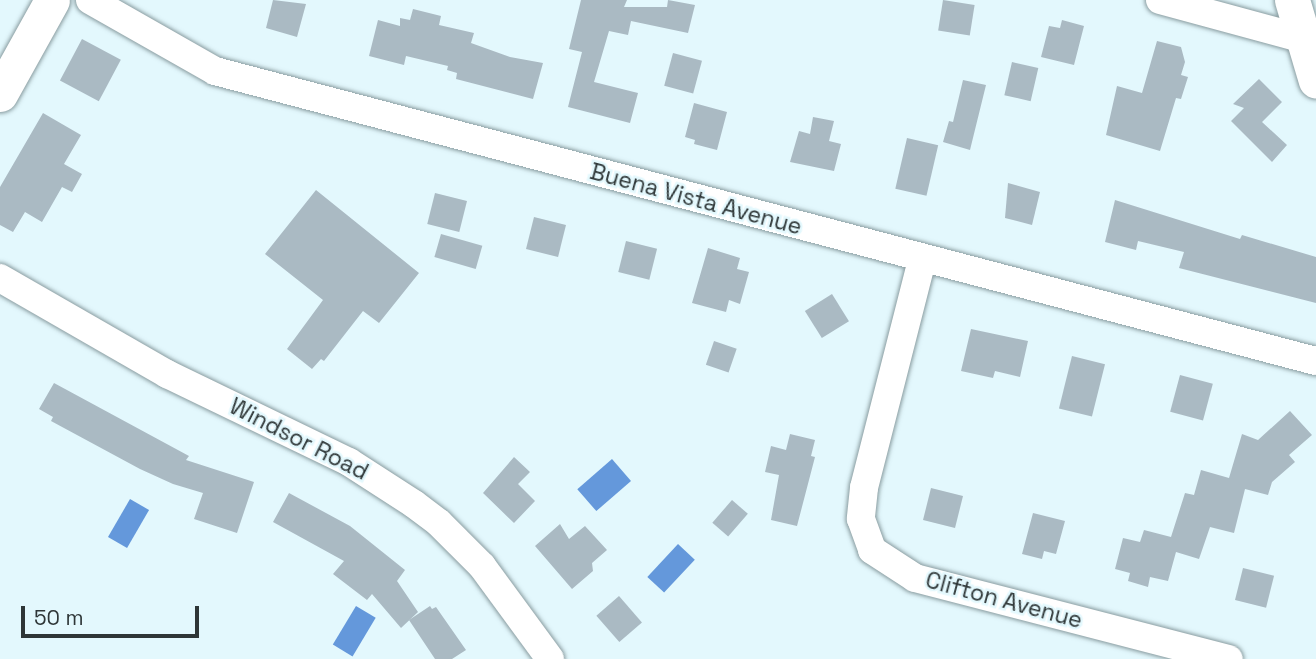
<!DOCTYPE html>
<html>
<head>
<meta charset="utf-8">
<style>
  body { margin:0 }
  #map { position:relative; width:1316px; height:659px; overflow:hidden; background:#e3f8fd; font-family:"Space Grotesk",sans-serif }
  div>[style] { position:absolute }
  .water>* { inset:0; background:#6498db; transform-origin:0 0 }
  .building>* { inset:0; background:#aabac3; transform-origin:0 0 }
  .roads { filter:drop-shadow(0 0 2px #899ca0) drop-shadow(0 0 2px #899ca0) }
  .minor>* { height:28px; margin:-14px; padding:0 14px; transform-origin:14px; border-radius:14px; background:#fff }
  .tertiary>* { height:35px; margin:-17.5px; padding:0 17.5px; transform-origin:17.5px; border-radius:17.5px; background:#fff }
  span { translate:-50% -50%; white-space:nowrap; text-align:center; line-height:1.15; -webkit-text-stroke:5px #e3f8fd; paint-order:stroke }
  .street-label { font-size:23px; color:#2e3637 }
  .scale { position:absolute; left:21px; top:606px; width:178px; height:32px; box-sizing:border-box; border:4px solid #2e3637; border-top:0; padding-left:9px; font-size:21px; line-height:24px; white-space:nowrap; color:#2e3637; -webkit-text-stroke:5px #e3f8fd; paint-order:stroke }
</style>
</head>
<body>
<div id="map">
  <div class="water">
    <i style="left:612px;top:459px;width:29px;height:46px;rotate:49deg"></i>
    <i style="left:130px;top:499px;width:22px;height:44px;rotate:30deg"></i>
    <i style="left:678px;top:544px;width:23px;height:45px;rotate:43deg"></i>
    <i style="left:356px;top:606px;width:23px;height:45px;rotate:31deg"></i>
  </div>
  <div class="building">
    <i style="clip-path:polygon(273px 0,306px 4px,297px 37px,266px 28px)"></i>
    <i style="clip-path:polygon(581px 0,627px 0,624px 7px,667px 7px,668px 0,695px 5px,688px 33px,631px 21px,628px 35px,609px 31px,594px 82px,638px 93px,630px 123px,568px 107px,582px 52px,569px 49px)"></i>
    <i style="left:943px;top:0;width:32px;height:31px;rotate:9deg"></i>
    <i style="clip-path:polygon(413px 9px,441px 16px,439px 25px,474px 33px,471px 43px,510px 57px,543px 63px,533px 99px,456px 79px,457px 73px,447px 70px,448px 66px,406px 56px,404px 65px,369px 56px,378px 20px,400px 26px,400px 18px,410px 20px)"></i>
    <i style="clip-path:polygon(1062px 20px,1084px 26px,1074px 65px,1041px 57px,1049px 26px,1060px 28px)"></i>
    <i style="left:82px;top:39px;width:44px;height:47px;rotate:28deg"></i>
    <i style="clip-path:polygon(1157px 41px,1181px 47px,1185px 62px,1181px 75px,1188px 77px,1181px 99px,1176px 98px,1160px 151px,1106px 135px,1117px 86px,1142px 93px)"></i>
    <i style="left:673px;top:53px;width:30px;height:34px;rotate:15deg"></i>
    <i style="left:1012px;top:62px;width:27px;height:34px;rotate:13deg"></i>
    <i style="clip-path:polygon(1259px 79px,1282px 102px,1262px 122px,1287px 145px,1272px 162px,1231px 121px,1244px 108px,1233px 104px)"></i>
    <i style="clip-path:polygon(963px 80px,986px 85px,970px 150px,943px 142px,949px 121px,953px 122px)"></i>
    <i style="clip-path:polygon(694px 103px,727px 112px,717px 150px,694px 144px,695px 140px,685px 137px)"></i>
    <i style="clip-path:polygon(43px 113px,81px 135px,64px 164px,82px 174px,72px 192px,62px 187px,42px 222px,25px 212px,13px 232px,0 225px,0 187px)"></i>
    <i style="clip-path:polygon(813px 117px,834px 121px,829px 141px,841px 144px,834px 171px,790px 162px,799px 131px,810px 134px)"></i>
    <i style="left:907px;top:138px;width:32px;height:52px;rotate:13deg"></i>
    <i style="clip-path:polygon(1008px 183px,1040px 192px,1032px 225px,1005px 218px)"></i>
    <i style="clip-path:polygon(316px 190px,419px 273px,379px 323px,363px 311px,324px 361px,321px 359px,312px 369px,287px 349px,323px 300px,265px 254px)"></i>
    <i style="left:435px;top:193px;width:33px;height:32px;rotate:14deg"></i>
    <i style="clip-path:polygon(1115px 200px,1240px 239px,1242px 235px,1316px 257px,1316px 303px,1179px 268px,1184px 252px,1138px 241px,1136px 250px,1105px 242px)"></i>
    <i style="left:534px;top:217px;width:33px;height:33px;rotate:14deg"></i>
    <i style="left:441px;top:234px;width:43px;height:24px;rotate:16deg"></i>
    <i style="left:626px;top:241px;width:32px;height:32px;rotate:14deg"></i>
    <i style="clip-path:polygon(708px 248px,740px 258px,737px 269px,749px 272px,740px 304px,729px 300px,726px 312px,692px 303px)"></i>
    <i style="left:832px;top:294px;width:32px;height:32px;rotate:58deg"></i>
    <i style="clip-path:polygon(971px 329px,1028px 341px,1020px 377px,995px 371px,993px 378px,961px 371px)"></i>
    <i style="left:714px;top:341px;width:24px;height:25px;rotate:19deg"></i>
    <i style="left:1072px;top:356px;width:34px;height:54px;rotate:14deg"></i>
    <i style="left:1180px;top:375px;width:34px;height:38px;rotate:15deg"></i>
    <i style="clip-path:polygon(54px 383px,189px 456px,186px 460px,254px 482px,237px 533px,194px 519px,203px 493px,173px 484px,140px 469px,51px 421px,53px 417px,39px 409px)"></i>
    <i style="clip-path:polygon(1290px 411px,1312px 435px,1289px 455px,1295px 462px,1272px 482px,1268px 495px,1245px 489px,1234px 533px,1210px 527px,1199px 559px,1176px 552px,1168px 581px,1150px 577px,1148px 587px,1128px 581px,1130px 573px,1115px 569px,1123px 538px,1140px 542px,1144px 530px,1171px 537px,1185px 493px,1194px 495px,1201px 470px,1229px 478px,1242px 434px,1258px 440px)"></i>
    <i style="clip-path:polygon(790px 434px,815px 440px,811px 456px,815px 457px,797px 526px,771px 520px,779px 475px,765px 472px,771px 446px,786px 450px)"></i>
    <i style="clip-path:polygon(514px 457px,530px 472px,518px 484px,535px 501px,514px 523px,483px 493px)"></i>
    <i style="left:931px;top:488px;width:33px;height:33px;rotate:14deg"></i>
    <i style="clip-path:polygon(289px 493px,350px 526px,405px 570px,397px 581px,418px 612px,401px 628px,372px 594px,367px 600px,333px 574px,344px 561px,273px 522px)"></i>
    <i style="left:732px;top:500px;width:21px;height:30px;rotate:41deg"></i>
    <i style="clip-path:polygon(1033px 513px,1065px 521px,1056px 554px,1044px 551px,1042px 559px,1022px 554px)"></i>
    <i style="clip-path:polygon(560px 524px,569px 539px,585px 526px,607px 550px,592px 563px,593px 571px,572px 589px,535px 546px)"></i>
    <i style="left:1243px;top:568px;width:32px;height:33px;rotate:14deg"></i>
    <i style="left:619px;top:596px;width:35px;height:30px;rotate:49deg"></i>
    <i style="clip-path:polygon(430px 606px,432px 609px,436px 607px,466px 650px,452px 659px,435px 659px,409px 620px)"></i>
  </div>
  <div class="roads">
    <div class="minor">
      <i style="left:90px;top:0;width:144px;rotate:29.6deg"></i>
      <i style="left:215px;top:71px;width:1139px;rotate:14.76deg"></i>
      <i style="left:1160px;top:0;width:149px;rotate:15.2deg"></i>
      <i style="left:922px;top:260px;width:235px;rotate:104.3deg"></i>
      <i style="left:864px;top:488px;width:31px;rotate:96deg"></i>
      <i style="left:861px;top:519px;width:33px;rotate:70deg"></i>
      <i style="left:872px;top:550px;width:51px;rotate:33.1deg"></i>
      <i style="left:915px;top:578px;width:324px;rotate:14.5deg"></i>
      <i style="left:0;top:278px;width:193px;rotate:29.9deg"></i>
      <i style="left:167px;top:374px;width:202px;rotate:25.8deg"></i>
      <i style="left:349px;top:462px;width:77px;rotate:32.9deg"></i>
      <i style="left:414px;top:504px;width:31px;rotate:37deg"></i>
      <i style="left:439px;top:523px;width:61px;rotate:45deg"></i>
      <i style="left:482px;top:566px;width:115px;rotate:53.8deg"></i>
    </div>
    <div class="tertiary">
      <i style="left:1292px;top:0;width:84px;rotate:73.5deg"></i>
      <i style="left:0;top:94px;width:107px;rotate:-61deg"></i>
    </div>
  </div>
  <div class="street-label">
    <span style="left:696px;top:199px;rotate:15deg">Buena Vista Avenue</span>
    <span style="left:299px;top:439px;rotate:27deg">Windsor Road</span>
    <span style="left:1004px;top:600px;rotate:15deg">Clifton Avenue</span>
  </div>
  <div class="scale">50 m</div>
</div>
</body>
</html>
